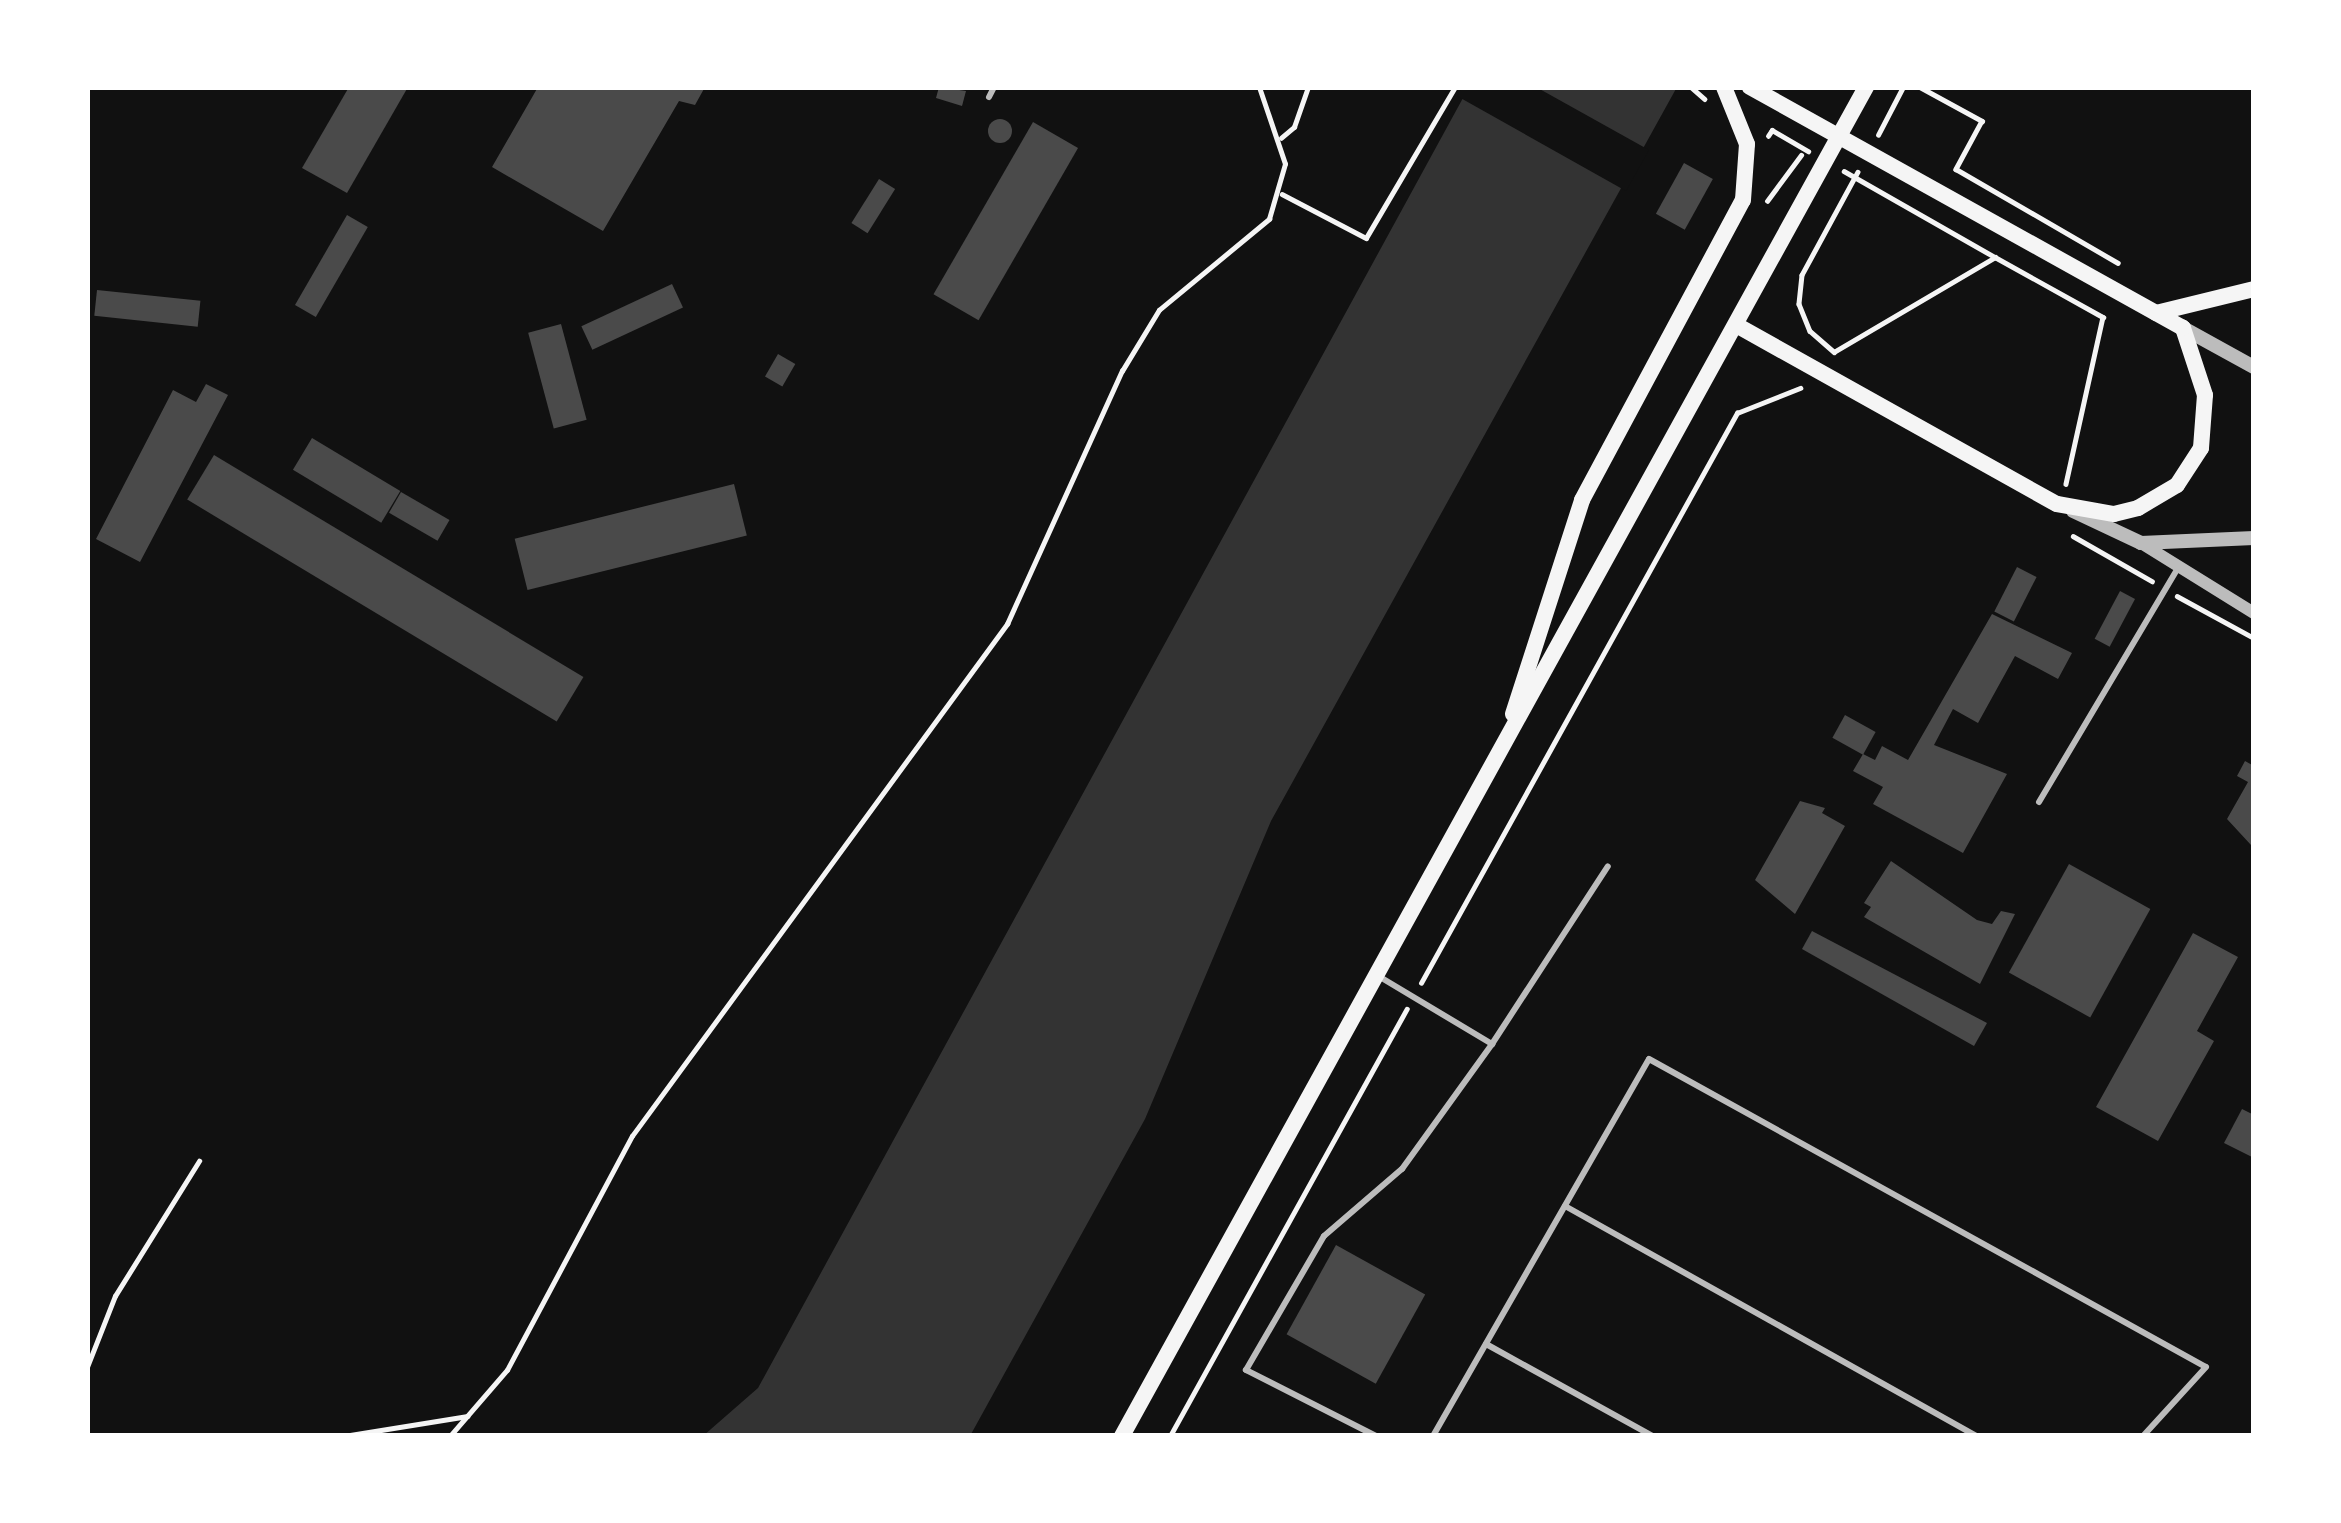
<!DOCTYPE html>
<html>
<head>
<meta charset="utf-8">
<style>
  body { margin:0 }
  #map { position:relative; width:2341px; height:1523px; overflow:hidden; background:#111; font-family:"Varela Round",sans-serif }
  div>[style] { position:absolute }
  .water>* { inset:0; background:#333 }
  .pier>* { inset:0; background:#111 }
  .building>* { inset:0; background:#4a4a4a; transform-origin:0 0 }
  .round { border-radius:50% }
  .path>* { height:4.5px; margin:-2.25px; padding:0 2.25px; transform-origin:2.25px; border-radius:2.25px; background:#f5f5f5 }
  .service>* { height:6px; margin:-3px; padding:0 3px; transform-origin:3px; border-radius:3px; background:#bcbcbc }
  .minor>* { height:12px; margin:-6px; padding:0 6px; transform-origin:6px; border-radius:6px; background:#bcbcbc }
  .tertiary>* { height:14px; margin:-7px; padding:0 7px; transform-origin:7px; border-radius:7px; background:#bcbcbc }
  .secondary>* { height:16px; margin:-8px; padding:0 8px; transform-origin:8px; border-radius:8px; background:#f5f5f5 }
  span { translate:-50% -50%; white-space:nowrap; text-align:center; line-height:1.15; -webkit-text-stroke:12px #fff; paint-order:stroke }
  .frame { position:absolute; inset:0; border:90px solid #fff; pointer-events:none }
</style>
</head>
<body>
<div id="map">
  <div class="water">
    <i style="clip-path:polygon(1469px 87px,1677px 87px,1271px 821px,1145px 1119px,970px 1436px,703px 1436px,758px 1388px)"></i>
  </div>
  <div class="pier">
    <i style="clip-path:polygon(1462px 87px,1536px 87px,1649px 150px,1626px 191px,1457px 96px)"></i>
  </div>
  <div class="building">
    <i style="clip-path:polygon(349px 87px,408px 87px,347px 193px,302px 168px)"></i>
    <i style="clip-path:polygon(538px 87px,705px 87px,695px 105px,679px 101px,603px 231px,492px 167px)"></i>
    <i style="clip-path:polygon(939px 87px,966px 91px,962px 106px,936px 98px)"></i>
    <i class="round" style="left:988px;top:119px;width:24px;height:24px"></i>
    <i style="left:1033px;top:122px;width:52px;height:199px;rotate:30deg"></i>
    <i style="left:1684px;top:163px;width:33px;height:58px;rotate:29deg"></i>
    <i style="left:879px;top:179px;width:19px;height:52px;rotate:32deg"></i>
    <i style="left:347px;top:215px;width:24px;height:104px;rotate:30deg"></i>
    <i style="left:672px;top:284px;width:26px;height:100px;rotate:65deg"></i>
    <i style="left:97px;top:290px;width:104px;height:26px;rotate:6deg"></i>
    <i style="left:561px;top:324px;width:99px;height:34px;rotate:75deg"></i>
    <i style="left:778px;top:354px;width:20px;height:26px;rotate:30deg"></i>
    <i style="clip-path:polygon(206px 384px,228px 395px,140px 562px,96px 539px,173px 390px,196px 402px)"></i>
    <i style="left:312px;top:438px;width:103px;height:37px;rotate:31deg"></i>
    <i style="left:214px;top:455px;width:431px;height:52px;rotate:31deg"></i>
    <i style="left:734px;top:484px;width:53px;height:226px;rotate:76deg"></i>
    <i style="left:401px;top:492px;width:56px;height:24px;rotate:30deg"></i>
    <i style="left:2017px;top:567px;width:22px;height:50px;rotate:27deg"></i>
    <i style="left:2120px;top:591px;width:17px;height:54px;rotate:28deg"></i>
    <i style="clip-path:polygon(1992px 614px,2072px 653px,2058px 679px,2015px 656px,1978px 723px,1953px 709px,1934px 745px,2007px 774px,1963px 853px,1873px 804px,1883px 787px,1853px 771px,1863px 754px,1875px 760px,1882px 746px,1908px 760px)"></i>
    <i style="left:1845px;top:715px;width:35px;height:26px;rotate:29deg"></i>
    <i style="clip-path:polygon(2245px 761px,2254px 766px,2251px 845px,2227px 819px,2248px 782px,2237px 776px)"></i>
    <i style="clip-path:polygon(1800px 801px,1825px 808px,1822px 813px,1845px 826px,1795px 914px,1755px 880px)"></i>
    <i style="clip-path:polygon(1891px 861px,1977px 920px,1992px 924px,2001px 911px,2015px 914px,1980px 984px,1864px 917px,1871px 907px,1864px 903px)"></i>
    <i style="left:2069px;top:864px;width:93px;height:124px;rotate:29deg"></i>
    <i style="clip-path:polygon(1812px 931px,1987px 1023px,1974px 1046px,1802px 949px)"></i>
    <i style="clip-path:polygon(2193px 933px,2238px 957px,2197px 1031px,2214px 1041px,2158px 1141px,2096px 1107px)"></i>
    <i style="clip-path:polygon(2242px 1109px,2254px 1115px,2254px 1158px,2224px 1143px)"></i>
    <i style="left:1336px;top:1245px;width:102px;height:102px;rotate:29deg"></i>
  </div>
  <div class="path">
    <i style="left:1691px;top:87px;width:18px;rotate:41deg"></i>
    <i style="left:1920px;top:87px;width:71px;rotate:28.7deg"></i>
    <i style="left:1982px;top:121px;width:55px;rotate:118.4deg"></i>
    <i style="left:1956px;top:169px;width:187px;rotate:30.1deg"></i>
    <i style="left:1878px;top:135px;width:54px;rotate:-62.5deg"></i>
    <i style="left:1768px;top:136px;width:7px;rotate:-56deg"></i>
    <i style="left:1772px;top:130px;width:42px;rotate:30.3deg"></i>
    <i style="left:1281px;top:138px;width:17px;rotate:-40deg"></i>
    <i style="left:1294px;top:127px;width:42px;rotate:-70.7deg"></i>
    <i style="left:1844px;top:171px;width:174px;rotate:29.7deg"></i>
    <i style="left:1858px;top:172px;width:117px;rotate:118.5deg"></i>
    <i style="left:1802px;top:275px;width:29px;rotate:96deg"></i>
    <i style="left:1799px;top:304px;width:29px;rotate:68deg"></i>
    <i style="left:1810px;top:331px;width:32px;rotate:41deg"></i>
    <i style="left:1834px;top:352px;width:187px;rotate:-30.5deg"></i>
    <i style="left:1995px;top:257px;width:124px;rotate:29.1deg"></i>
    <i style="left:2103px;top:317px;width:171px;rotate:102.5deg"></i>
    <i style="left:1282px;top:194px;width:95px;rotate:27.6deg"></i>
    <i style="left:1366px;top:238px;width:175px;rotate:-59.5deg"></i>
    <i style="left:1767px;top:201px;width:57px;rotate:-53.5deg"></i>
    <i style="left:2073px;top:536px;width:91px;rotate:29.7deg"></i>
    <i style="left:2177px;top:596px;width:88px;rotate:28.6deg"></i>
    <i style="left:1421px;top:983px;width:652px;rotate:-61deg"></i>
    <i style="left:1737px;top:413px;width:68px;rotate:-21.6deg"></i>
    <i style="left:87px;top:1367px;width:76px;rotate:-68.5deg"></i>
    <i style="left:115px;top:1296px;width:159px;rotate:-58.1deg"></i>
    <i style="left:344px;top:1436px;width:125px;rotate:-9.2deg"></i>
    <i style="left:450px;top:1436px;width:87px;rotate:-49.2deg"></i>
    <i style="left:507px;top:1370px;width:265px;rotate:-61.9deg"></i>
    <i style="left:632px;top:1136px;width:635px;rotate:-53.78deg"></i>
    <i style="left:1007px;top:624px;width:278px;rotate:-65.6deg"></i>
    <i style="left:1122px;top:371px;width:71px;rotate:-58.8deg"></i>
    <i style="left:1159px;top:310px;width:143px;rotate:-39.6deg"></i>
    <i style="left:1269px;top:219px;width:57px;rotate:-73.8deg"></i>
    <i style="left:1285px;top:164px;width:81px;rotate:-108.7deg"></i>
    <i style="left:1170px;top:1436px;width:488px;rotate:-61deg"></i>
  </div>
  <div class="service">
    <i style="left:989px;top:97px;width:11px;rotate:-63deg"></i>
    <i style="left:2039px;top:802px;width:269px;rotate:-59.3deg"></i>
    <i style="left:1380px;top:977px;width:131px;rotate:30.9deg"></i>
    <i style="left:1492px;top:1044px;width:212px;rotate:-56.9deg"></i>
    <i style="left:1565px;top:1206px;width:472px;rotate:29.2deg"></i>
    <i style="left:1486px;top:1344px;width:191px;rotate:28.9deg"></i>
    <i style="left:1376px;top:1436px;width:146px;rotate:-153.1deg"></i>
    <i style="left:1246px;top:1370px;width:155px;rotate:-59.8deg"></i>
    <i style="left:1324px;top:1236px;width:103px;rotate:-40.7deg"></i>
    <i style="left:1402px;top:1169px;width:154px;rotate:-54.2deg"></i>
    <i style="left:1433px;top:1436px;width:434px;rotate:-60.2deg"></i>
    <i style="left:1649px;top:1059px;width:636px;rotate:28.94deg"></i>
    <i style="left:2206px;top:1367px;width:93px;rotate:132.4deg"></i>
  </div>
  <div class="minor">
    <i style="left:2141px;top:543px;width:133px;rotate:31.8deg"></i>
  </div>
  <div class="tertiary">
    <i style="left:2183px;top:328px;width:81px;rotate:28.8deg"></i>
    <i style="left:2073px;top:511px;width:75px;rotate:25.2deg"></i>
    <i style="left:2141px;top:543px;width:113px;rotate:-2.5deg"></i>
  </div>
  <div class="secondary">
    <i style="left:2156px;top:313px;width:101px;rotate:-13.8deg"></i>
    <i style="left:1738px;top:326px;width:365px;rotate:29.2deg"></i>
    <i style="left:2057px;top:504px;width:58px;rotate:10deg"></i>
    <i style="left:2114px;top:514px;width:25px;rotate:-14deg"></i>
    <i style="left:2138px;top:508px;width:45px;rotate:-30.5deg"></i>
    <i style="left:2177px;top:485px;width:44px;rotate:-57deg"></i>
    <i style="left:2201px;top:448px;width:53px;rotate:-85.7deg"></i>
    <i style="left:2205px;top:395px;width:71px;rotate:-108.2deg"></i>
    <i style="left:2183px;top:328px;width:496px;rotate:-150.9deg"></i>
    <i style="left:1513px;top:714px;width:225px;rotate:-72.1deg"></i>
    <i style="left:1582px;top:500px;width:340px;rotate:-61.8deg"></i>
    <i style="left:1743px;top:200px;width:56px;rotate:-85.9deg"></i>
    <i style="left:1747px;top:144px;width:61px;rotate:-112deg"></i>
    <i style="left:1122px;top:1436px;width:1541px;rotate:-61.12deg"></i>
  </div>
  <div class="frame"></div>
</div>
</body>
</html>
